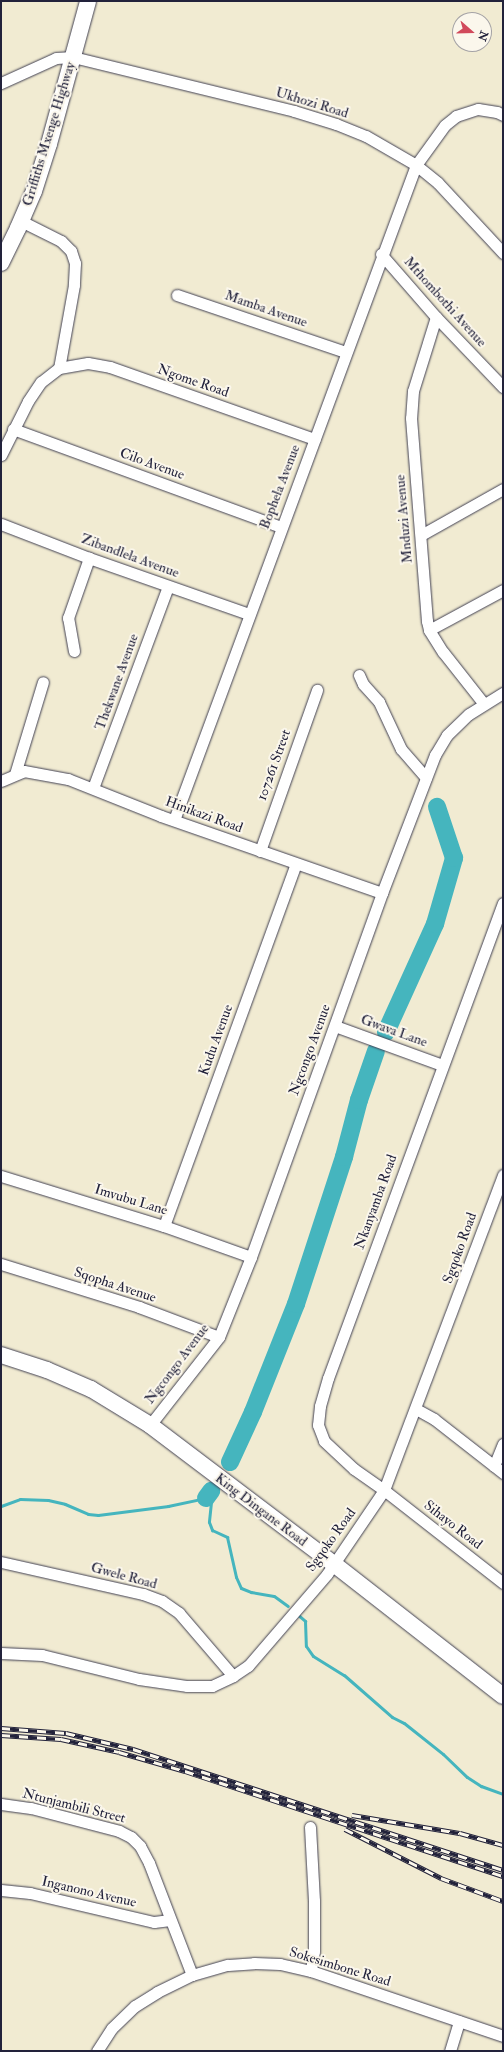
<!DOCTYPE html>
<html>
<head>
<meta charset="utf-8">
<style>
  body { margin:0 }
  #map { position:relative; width:504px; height:2052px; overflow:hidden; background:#f1ebd2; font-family:"IM FELL Double Pica",serif }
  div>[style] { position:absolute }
  .stream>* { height:3px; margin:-1.5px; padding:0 1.5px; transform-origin:1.5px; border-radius:1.5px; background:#45b5be }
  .river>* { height:18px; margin:-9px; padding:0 9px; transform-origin:9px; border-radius:9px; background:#45b5be }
  .roads { filter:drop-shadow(0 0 1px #414052) drop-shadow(0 0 1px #414052) }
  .street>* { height:11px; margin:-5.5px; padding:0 5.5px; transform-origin:5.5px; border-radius:5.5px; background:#fff }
  .secondary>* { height:16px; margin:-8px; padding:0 8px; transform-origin:8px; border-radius:8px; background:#fff }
  .rail>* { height:4.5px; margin-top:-2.25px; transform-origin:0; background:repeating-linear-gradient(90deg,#fbf7ec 0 9px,#22223b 0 18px); box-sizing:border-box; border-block:1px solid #22223b }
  span { translate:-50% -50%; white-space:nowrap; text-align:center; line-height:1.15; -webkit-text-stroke:4px #fbf7ec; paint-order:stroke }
  .street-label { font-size:14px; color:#22223b }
  .frame { position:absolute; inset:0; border:2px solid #22223b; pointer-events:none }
  .north { position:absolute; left:452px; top:12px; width:40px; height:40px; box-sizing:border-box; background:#fbf7ec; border:1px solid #a4a2a5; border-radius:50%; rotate:110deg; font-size:11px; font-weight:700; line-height:16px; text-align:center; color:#22223b }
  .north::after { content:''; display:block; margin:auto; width:14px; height:18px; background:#d1495b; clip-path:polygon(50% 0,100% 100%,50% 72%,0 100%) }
</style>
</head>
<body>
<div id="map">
  <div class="stream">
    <i style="left:1px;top:1506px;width:20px;rotate:-20deg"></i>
    <i style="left:20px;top:1499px;width:28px;rotate:2deg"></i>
    <i style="left:48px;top:1500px;width:17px;rotate:13deg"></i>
    <i style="left:65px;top:1504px;width:25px;rotate:23deg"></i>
    <i style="left:88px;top:1514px;width:10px;rotate:6deg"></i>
    <i style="left:98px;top:1515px;width:71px;rotate:-7.3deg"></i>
    <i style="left:168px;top:1506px;width:39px;rotate:-12deg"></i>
    <i style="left:206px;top:1498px;width:6px;rotate:39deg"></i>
    <i style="left:211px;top:1502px;width:20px;rotate:96deg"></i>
    <i style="left:209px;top:1522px;width:9px;rotate:69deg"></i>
    <i style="left:212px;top:1530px;width:17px;rotate:25deg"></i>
    <i style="left:227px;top:1537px;width:41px;rotate:77.3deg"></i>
    <i style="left:236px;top:1577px;width:12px;rotate:66deg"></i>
    <i style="left:241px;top:1588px;width:11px;rotate:22deg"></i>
    <i style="left:251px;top:1592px;width:23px;rotate:10deg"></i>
    <i style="left:274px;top:1596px;width:17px;rotate:36deg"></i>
    <i style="left:297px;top:1614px;width:11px;rotate:41deg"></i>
    <i style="left:305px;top:1621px;width:25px;rotate:88deg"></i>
    <i style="left:306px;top:1646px;width:12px;rotate:55deg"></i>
    <i style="left:313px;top:1656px;width:36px;rotate:32deg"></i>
    <i style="left:344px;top:1675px;width:64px;rotate:41.2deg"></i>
    <i style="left:392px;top:1717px;width:13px;rotate:27deg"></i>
    <i style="left:404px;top:1723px;width:50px;rotate:38.5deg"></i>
    <i style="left:443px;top:1754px;width:33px;rotate:44deg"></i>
    <i style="left:467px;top:1777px;width:17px;rotate:33deg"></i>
    <i style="left:481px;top:1786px;width:23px;rotate:20deg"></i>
  </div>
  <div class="river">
    <i style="left:386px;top:1032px;width:119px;rotate:-65.6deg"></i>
    <i style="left:435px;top:924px;width:69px;rotate:-73.9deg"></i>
    <i style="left:454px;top:858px;width:54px;rotate:-108.4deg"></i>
    <i style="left:230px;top:1462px;width:55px;rotate:-65.3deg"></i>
    <i style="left:253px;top:1412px;width:116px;rotate:-68.3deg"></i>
    <i style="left:296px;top:1304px;width:155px;rotate:-71.9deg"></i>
    <i style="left:344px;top:1157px;width:59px;rotate:-75.3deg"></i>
    <i style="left:359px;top:1100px;width:52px;rotate:-70.9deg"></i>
    <i style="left:206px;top:1498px;width:9px;rotate:-54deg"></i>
  </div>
  <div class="roads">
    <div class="street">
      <i style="left:1px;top:83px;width:60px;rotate:-24.4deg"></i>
      <i style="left:56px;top:58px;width:17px;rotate:-3deg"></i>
      <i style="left:73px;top:57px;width:228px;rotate:13.7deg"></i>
      <i style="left:294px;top:111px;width:44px;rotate:17.2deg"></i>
      <i style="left:336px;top:124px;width:32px;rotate:22deg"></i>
      <i style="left:366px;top:136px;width:58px;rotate:30.1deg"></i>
      <i style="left:416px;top:165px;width:28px;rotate:39deg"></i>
      <i style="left:438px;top:183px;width:96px;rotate:47.1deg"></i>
      <i style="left:21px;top:221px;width:45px;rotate:26.6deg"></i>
      <i style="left:61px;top:241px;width:14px;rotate:45deg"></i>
      <i style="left:71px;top:251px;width:13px;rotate:72deg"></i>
      <i style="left:75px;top:263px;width:22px;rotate:93deg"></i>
      <i style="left:74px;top:285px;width:84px;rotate:100.2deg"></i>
      <i style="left:381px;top:254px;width:84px;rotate:48.9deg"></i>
      <i style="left:436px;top:317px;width:97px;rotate:46.3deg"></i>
      <i style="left:177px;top:295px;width:177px;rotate:18.7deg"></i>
      <i style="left:436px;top:317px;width:77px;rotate:107.3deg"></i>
      <i style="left:413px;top:391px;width:27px;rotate:94deg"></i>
      <i style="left:411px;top:418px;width:204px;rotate:85.5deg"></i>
      <i style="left:427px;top:621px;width:9px;rotate:77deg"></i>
      <i style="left:429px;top:630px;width:26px;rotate:58deg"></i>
      <i style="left:443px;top:652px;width:66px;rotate:51.7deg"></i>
      <i style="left:13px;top:429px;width:285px;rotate:20.1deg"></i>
      <i style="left:1px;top:455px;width:60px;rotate:-63.4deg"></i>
      <i style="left:28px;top:401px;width:23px;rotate:-56deg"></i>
      <i style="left:41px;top:382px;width:23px;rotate:-38deg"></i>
      <i style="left:59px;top:368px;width:29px;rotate:-10deg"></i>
      <i style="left:88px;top:363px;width:22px;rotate:10deg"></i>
      <i style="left:110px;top:367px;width:217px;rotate:19.4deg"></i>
      <i style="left:1px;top:524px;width:94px;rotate:21.1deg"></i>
      <i style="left:89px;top:558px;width:170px;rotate:19.3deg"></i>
      <i style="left:421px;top:535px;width:94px;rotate:-29.3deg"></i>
      <i style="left:429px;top:630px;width:84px;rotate:-28.4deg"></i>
      <i style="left:74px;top:651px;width:34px;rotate:-100deg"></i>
      <i style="left:68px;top:618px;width:64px;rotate:-70.7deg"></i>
      <i style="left:359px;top:675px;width:10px;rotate:66deg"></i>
      <i style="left:363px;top:684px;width:24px;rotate:48deg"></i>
      <i style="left:379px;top:702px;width:52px;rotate:64.9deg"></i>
      <i style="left:401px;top:749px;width:38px;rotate:49deg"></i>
      <i style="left:15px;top:774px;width:96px;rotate:-73.1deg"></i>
      <i style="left:1px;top:781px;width:25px;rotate:-23deg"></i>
      <i style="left:24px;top:771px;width:45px;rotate:10.3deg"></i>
      <i style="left:68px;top:779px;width:100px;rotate:21.7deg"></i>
      <i style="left:161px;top:816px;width:234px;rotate:19.2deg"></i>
      <i style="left:93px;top:788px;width:215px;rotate:-69.6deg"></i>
      <i style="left:174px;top:820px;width:698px;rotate:-69.72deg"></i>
      <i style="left:416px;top:165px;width:49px;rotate:-54.1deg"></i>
      <i style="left:445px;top:125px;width:14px;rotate:-39deg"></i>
      <i style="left:456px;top:116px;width:23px;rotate:-18deg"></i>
      <i style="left:478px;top:109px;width:19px;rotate:9deg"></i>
      <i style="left:497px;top:112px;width:7px;rotate:27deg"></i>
      <i style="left:260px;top:851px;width:171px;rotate:-70.5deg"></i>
      <i style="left:503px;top:903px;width:506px;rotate:110.22deg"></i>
      <i style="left:328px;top:1378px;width:29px;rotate:106deg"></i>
      <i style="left:320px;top:1406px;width:19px;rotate:96deg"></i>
      <i style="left:318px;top:1425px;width:17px;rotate:69deg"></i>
      <i style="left:324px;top:1441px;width:41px;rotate:43deg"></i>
      <i style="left:354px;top:1469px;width:37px;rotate:35deg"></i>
      <i style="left:384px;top:1490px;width:151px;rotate:38deg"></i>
      <i style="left:335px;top:1026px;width:114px;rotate:20deg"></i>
      <i style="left:1px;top:1176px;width:170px;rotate:17.1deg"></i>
      <i style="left:164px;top:1226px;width:92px;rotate:19.6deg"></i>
      <i style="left:164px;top:1226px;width:385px;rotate:-70deg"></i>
      <i style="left:1px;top:1264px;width:145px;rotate:17.3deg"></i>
      <i style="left:139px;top:1307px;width:85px;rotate:20.6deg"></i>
      <i style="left:416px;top:1409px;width:21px;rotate:29deg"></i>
      <i style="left:434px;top:1419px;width:88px;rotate:38deg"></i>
      <i style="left:150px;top:1425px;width:112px;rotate:-51.9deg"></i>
      <i style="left:219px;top:1337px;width:86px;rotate:-68.2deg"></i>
      <i style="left:251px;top:1257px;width:387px;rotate:-70.2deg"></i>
      <i style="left:382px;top:893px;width:148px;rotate:-69deg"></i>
      <i style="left:435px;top:755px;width:23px;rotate:-59deg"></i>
      <i style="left:447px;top:735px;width:30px;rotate:-44deg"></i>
      <i style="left:469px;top:714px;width:40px;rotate:-32deg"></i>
      <i style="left:494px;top:1466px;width:24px;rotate:-68deg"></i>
      <i style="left:1px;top:1562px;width:146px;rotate:12.7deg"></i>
      <i style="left:143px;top:1594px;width:20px;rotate:20deg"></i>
      <i style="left:162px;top:1601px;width:21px;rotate:35deg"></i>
      <i style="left:179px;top:1613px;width:83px;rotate:49.4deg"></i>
      <i style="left:1px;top:1653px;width:41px;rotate:2.8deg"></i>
      <i style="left:42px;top:1655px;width:100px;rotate:13.9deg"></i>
      <i style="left:139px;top:1679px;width:49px;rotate:8.3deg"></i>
      <i style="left:187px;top:1686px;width:25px"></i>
      <i style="left:212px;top:1686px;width:23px;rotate:-25deg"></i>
      <i style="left:233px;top:1676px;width:18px;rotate:-34deg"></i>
      <i style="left:248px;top:1666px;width:121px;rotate:-49.3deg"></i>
      <i style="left:327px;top:1574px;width:102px;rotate:-55.8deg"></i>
      <i style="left:384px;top:1490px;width:337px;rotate:-69.3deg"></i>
      <i style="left:1px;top:1804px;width:30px;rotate:8deg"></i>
      <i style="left:31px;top:1808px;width:91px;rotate:14.6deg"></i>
      <i style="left:119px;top:1831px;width:13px;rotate:27deg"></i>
      <i style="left:131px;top:1837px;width:13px;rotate:45deg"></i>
      <i style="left:140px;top:1846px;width:19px;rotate:62deg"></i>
      <i style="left:149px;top:1863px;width:120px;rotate:69deg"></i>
      <i style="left:310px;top:1827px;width:74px;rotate:86.9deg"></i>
      <i style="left:314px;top:1901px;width:50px;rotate:90deg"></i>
      <i style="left:314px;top:1951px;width:20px;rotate:99deg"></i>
      <i style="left:1px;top:1890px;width:29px;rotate:6deg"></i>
      <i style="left:30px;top:1893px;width:127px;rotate:13.2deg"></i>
      <i style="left:154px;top:1922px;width:16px;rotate:-7deg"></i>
      <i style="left:97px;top:2051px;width:27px;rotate:-57deg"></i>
      <i style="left:112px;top:2028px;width:32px;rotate:-44deg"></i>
      <i style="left:135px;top:2006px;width:26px;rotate:-32deg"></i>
      <i style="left:157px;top:1992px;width:39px;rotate:-26deg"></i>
      <i style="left:192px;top:1975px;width:37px;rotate:-16deg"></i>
      <i style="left:228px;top:1965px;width:26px;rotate:-4deg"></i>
      <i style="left:254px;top:1963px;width:26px;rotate:2deg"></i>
      <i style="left:280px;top:1964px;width:32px;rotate:13deg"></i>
      <i style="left:311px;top:1971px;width:203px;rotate:18.7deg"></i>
      <i style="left:450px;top:2051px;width:31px;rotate:-73deg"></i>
    </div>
    <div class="secondary">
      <i style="left:1px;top:263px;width:39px;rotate:-64deg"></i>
      <i style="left:18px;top:228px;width:40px;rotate:-66.6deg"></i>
      <i style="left:34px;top:191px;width:49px;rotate:-72.3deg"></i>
      <i style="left:49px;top:144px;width:148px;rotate:-74.7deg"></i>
      <i style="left:1px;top:1355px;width:48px;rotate:18.1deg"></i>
      <i style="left:47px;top:1370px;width:48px;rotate:23.4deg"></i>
      <i style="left:91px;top:1389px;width:69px;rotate:31.4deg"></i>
      <i style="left:150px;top:1425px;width:231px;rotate:37.1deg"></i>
      <i style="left:334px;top:1564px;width:214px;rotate:38deg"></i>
    </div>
  </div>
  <div class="rail">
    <i style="left:1px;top:1728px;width:65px;rotate:4.4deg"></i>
    <i style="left:66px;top:1733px;width:69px;rotate:13.4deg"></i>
    <i style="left:133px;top:1749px;width:389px;rotate:18.1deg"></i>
    <i style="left:1px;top:1735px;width:60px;rotate:3.8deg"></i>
    <i style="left:61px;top:1739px;width:59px;rotate:12.6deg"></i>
    <i style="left:119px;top:1752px;width:69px;rotate:16.1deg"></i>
    <i style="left:185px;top:1771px;width:335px;rotate:18.3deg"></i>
    <i style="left:352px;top:1815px;width:109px;rotate:9.5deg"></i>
    <i style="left:460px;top:1833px;width:45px;rotate:15.6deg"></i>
    <i style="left:345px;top:1829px;width:108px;rotate:27deg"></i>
    <i style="left:441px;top:1878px;width:66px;rotate:20.4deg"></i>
  </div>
  <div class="street-label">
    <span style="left:312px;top:103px;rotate:17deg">Ukhozi Road</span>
    <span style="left:49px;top:134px;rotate:-73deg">Griffiths Mxenge Highway</span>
    <span style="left:445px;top:302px;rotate:48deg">Mthombothi Avenue</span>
    <span style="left:266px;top:309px;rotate:19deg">Mamba Avenue</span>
    <span style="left:193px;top:381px;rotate:19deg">Ngome Road</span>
    <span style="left:152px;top:464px;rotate:20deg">Cilo Avenue</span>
    <span style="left:280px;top:487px;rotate:-69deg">Bophela Avenue</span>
    <span style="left:404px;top:519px;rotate:-95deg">Mnduzi Avenue</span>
    <span style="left:130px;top:556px;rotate:20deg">Zibandlela Avenue</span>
    <span style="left:117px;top:682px;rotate:-70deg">Thekwane Avenue</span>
    <span style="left:274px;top:765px;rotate:-70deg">107261 Street</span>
    <span style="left:204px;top:815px;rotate:20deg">Hinikazi Road</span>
    <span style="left:394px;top:1031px;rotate:20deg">Gwava Lane</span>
    <span style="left:216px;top:1040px;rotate:-70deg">Kudu Avenue</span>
    <span style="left:310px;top:1050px;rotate:-70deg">Ngcongo Avenue</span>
    <span style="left:131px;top:1200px;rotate:17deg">Imvubu Lane</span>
    <span style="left:376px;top:1202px;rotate:-70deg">Nkanyamba Road</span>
    <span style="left:460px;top:1248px;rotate:-70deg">Sgqoko Road</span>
    <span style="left:115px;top:1285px;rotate:18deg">Sqopha Avenue</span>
    <span style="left:177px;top:1364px;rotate:-53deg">Ngcongo Avenue</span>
    <span style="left:261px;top:1510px;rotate:37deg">King Dingane Road</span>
    <span style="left:453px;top:1525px;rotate:38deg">Sihayo Road</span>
    <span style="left:331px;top:1540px;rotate:-54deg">Sgqoko Road</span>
    <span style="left:124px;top:1576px;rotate:15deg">Gwele Road</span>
    <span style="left:74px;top:1806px;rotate:14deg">Ntunjambili Street</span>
    <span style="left:89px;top:1892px;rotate:13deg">Inganono Avenue</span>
    <span style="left:340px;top:1967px;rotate:17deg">Sokesimbone Road</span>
  </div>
  <div class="frame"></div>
  <div class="north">N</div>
</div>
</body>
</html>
